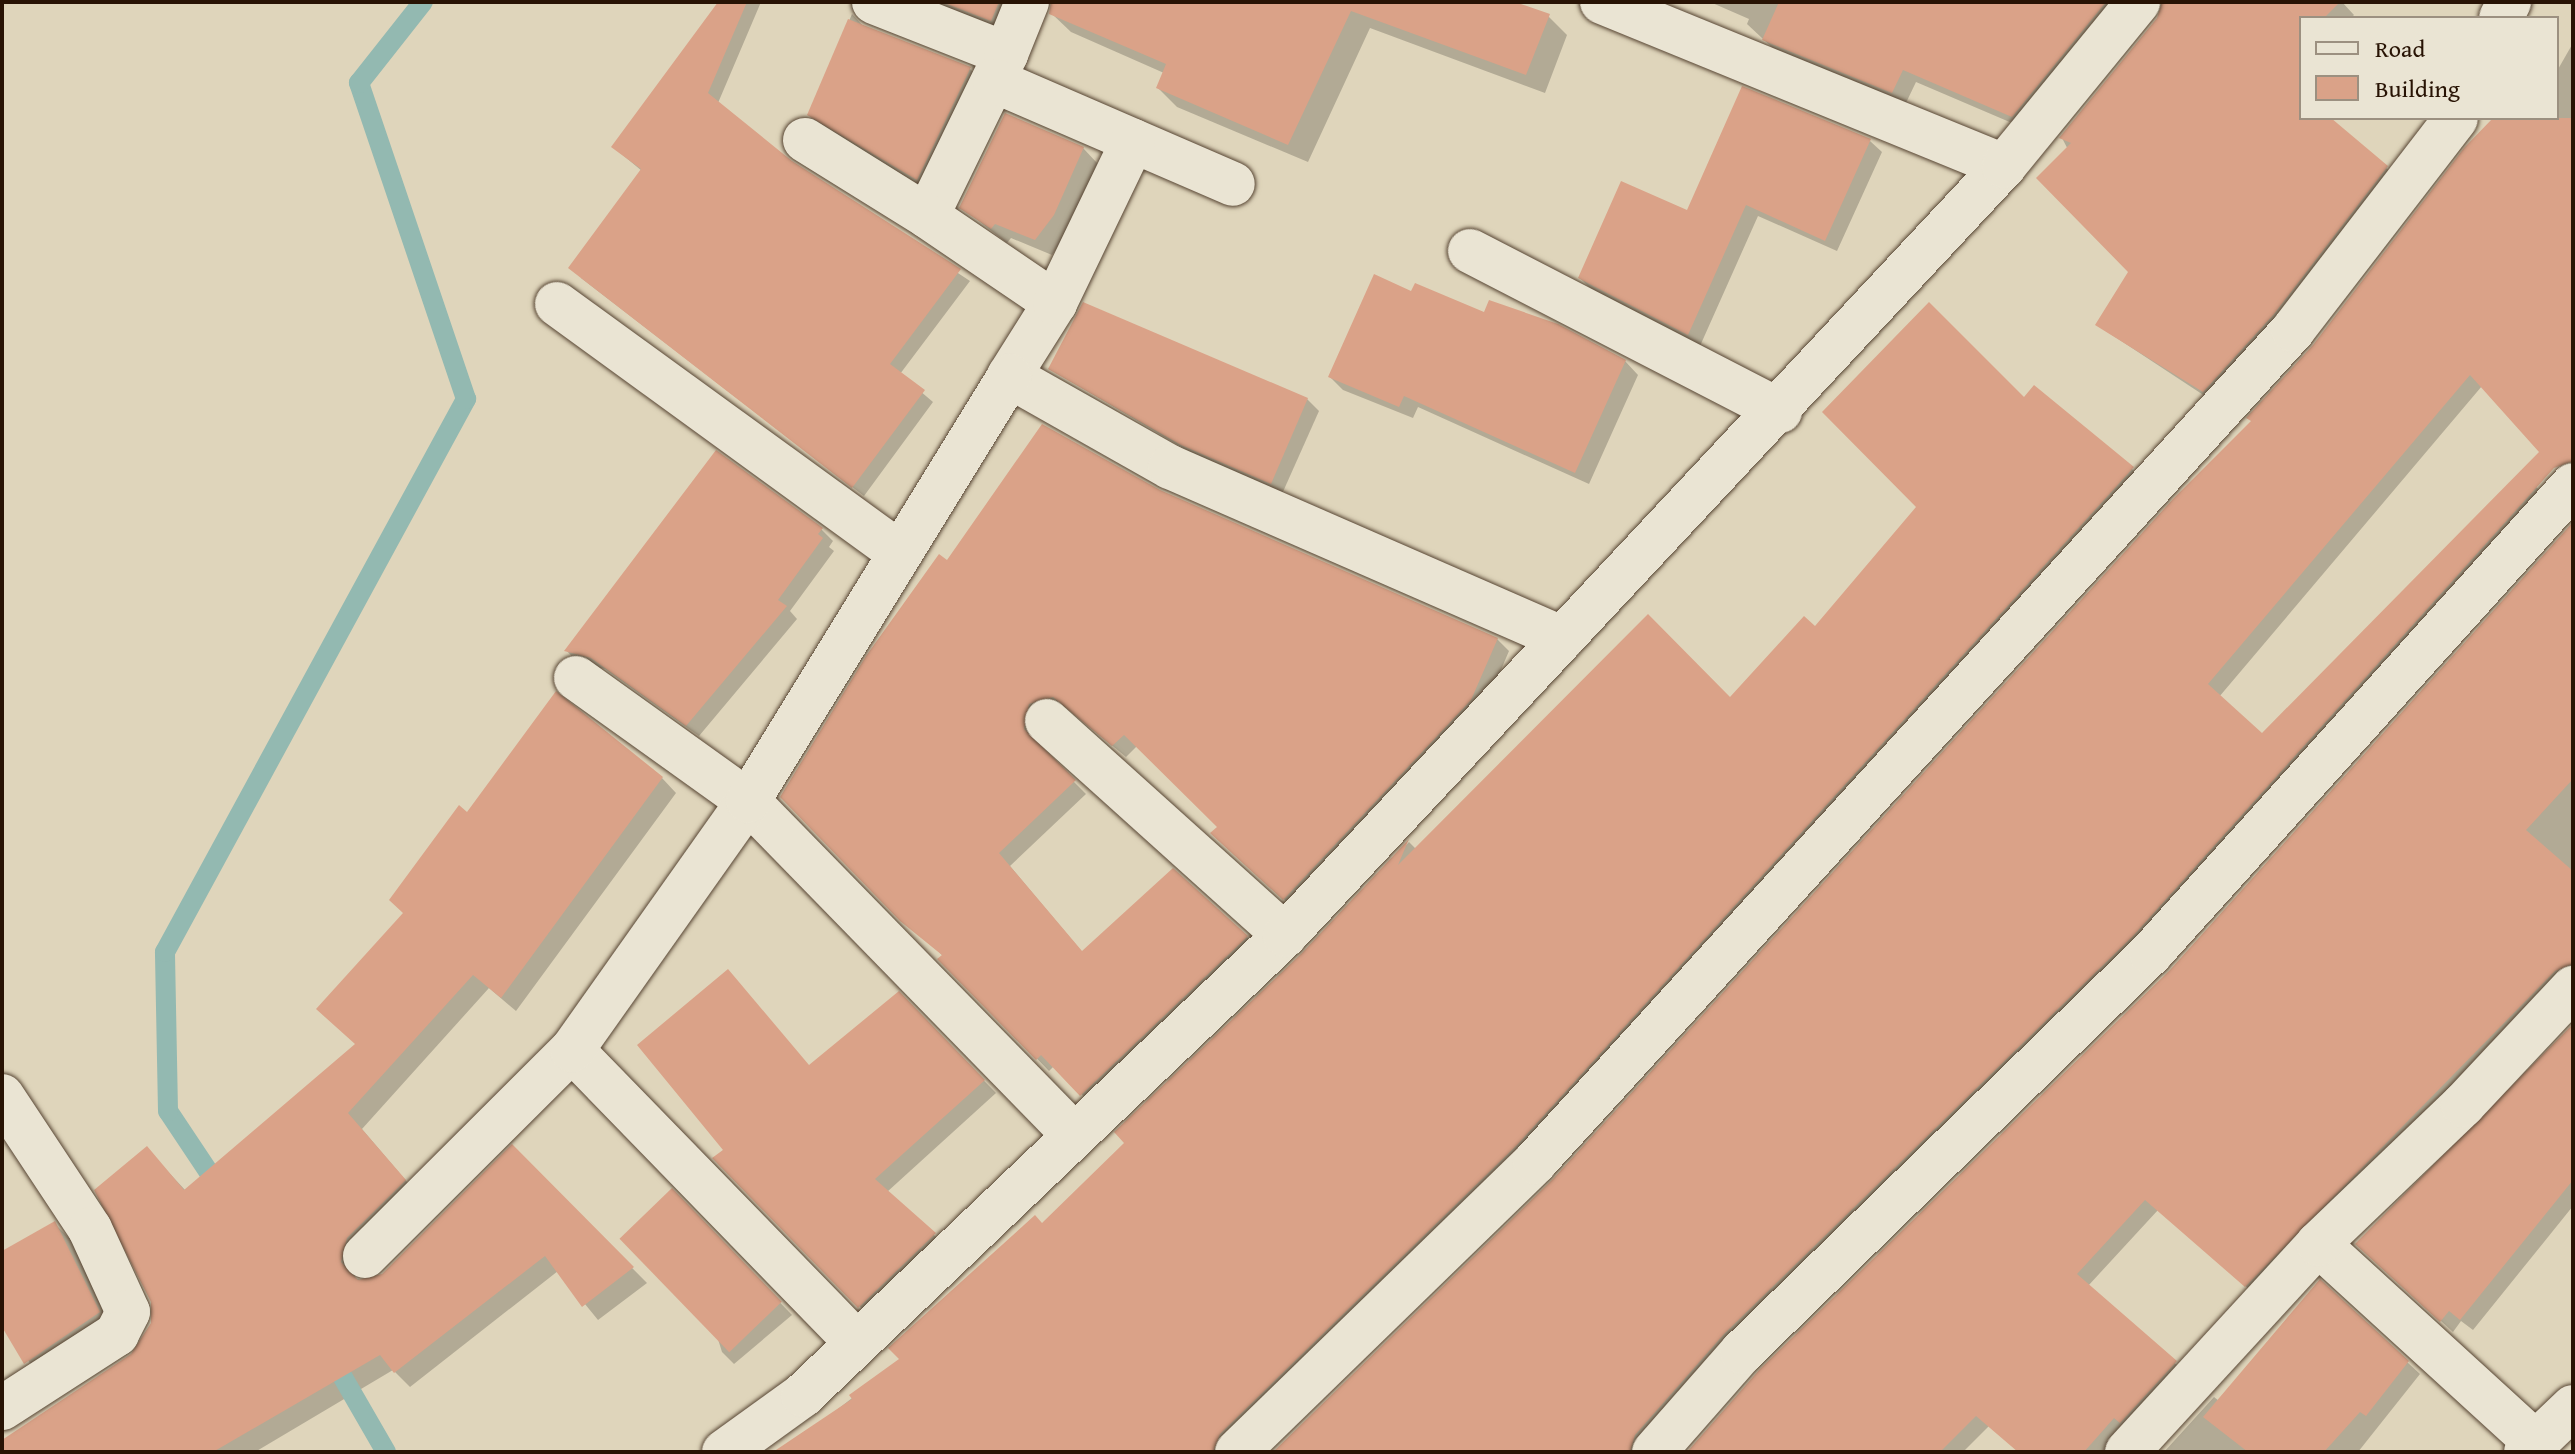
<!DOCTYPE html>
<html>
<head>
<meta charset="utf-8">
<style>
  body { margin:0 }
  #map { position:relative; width:2575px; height:1454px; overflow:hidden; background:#dfd5bb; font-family:"Gentium Book Plus",serif }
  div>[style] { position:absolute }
  .shadow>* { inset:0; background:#0003 }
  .stream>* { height:20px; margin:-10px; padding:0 10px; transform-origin:10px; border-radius:10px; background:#93b9b1 }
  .building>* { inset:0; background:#daa288; transform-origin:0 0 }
  .roads { filter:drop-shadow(0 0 2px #564432) drop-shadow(0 0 2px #564432) }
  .minor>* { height:44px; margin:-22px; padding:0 22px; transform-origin:22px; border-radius:22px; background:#eae4d3 }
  span { translate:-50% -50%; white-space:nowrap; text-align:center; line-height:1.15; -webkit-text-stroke:8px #eae4d3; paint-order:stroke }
  .frame { position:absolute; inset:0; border:4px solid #281304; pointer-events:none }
  .legend { position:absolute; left:2299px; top:16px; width:260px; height:104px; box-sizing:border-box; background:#eae4d3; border:2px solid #9c9080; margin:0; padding:10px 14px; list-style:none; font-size:24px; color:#281304 }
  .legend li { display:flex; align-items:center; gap:16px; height:40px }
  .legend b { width:40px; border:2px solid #9c9080 }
</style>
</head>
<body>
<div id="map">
  <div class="shadow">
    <i style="clip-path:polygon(720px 2px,761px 2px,718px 103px,791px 163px,970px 281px,900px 374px,933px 402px,864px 496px,581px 278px,642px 171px,613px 147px)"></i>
    <i style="clip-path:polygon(917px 2px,1030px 2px,1010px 39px)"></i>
    <i style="clip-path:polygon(1053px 2px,1510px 2px,1548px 16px,1567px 35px,1545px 93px,1370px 28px,1308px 162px,1177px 107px,1158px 88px,1164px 73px,1071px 32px,1051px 13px)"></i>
    <i style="clip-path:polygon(1710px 2px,2130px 2px,2026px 129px,1916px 82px,1905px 105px,1778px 53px,1747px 24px,1749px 19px)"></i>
    <i style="clip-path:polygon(2162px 2px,2342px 2px,2354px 15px,2351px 18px,2301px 18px,2301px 118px,2328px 118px,2400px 180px,2217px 404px,2097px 325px,2131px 271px,2062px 138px,2160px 18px)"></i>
    <i style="clip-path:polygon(852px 14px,865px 28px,970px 69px,984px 82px,931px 192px,823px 128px,809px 115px)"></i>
    <i style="clip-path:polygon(2573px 43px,2573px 422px,2482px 386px,2219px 697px,2262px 735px,2521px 473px,2549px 499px,2145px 947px,1647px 1452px,1276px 1452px,1555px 1180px,2253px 422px,2496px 118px,2557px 118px,2557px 71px)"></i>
    <i style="clip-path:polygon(1870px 141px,1882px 152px,1837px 251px,1758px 216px,1700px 346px,1592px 290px,1580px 278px,1688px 212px)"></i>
    <i style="clip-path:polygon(1083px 148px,1098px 164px,1070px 231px,1052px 255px,1011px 238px,1007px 243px,961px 207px)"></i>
    <i style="clip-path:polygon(1412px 294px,1625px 361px,1638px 375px,1589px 484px,1418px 407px,1413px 418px,1343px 390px,1330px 377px)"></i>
    <i style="clip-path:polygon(1050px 369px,1307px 399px,1319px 411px,1282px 494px,1195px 455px)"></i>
    <i style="clip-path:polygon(2034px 387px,2145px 480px,1529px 1156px,1229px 1452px,783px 1452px,902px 1359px,1127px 1143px,1409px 842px,1416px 849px,1730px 700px,1815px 628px)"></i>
    <i style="clip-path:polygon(1159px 492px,1497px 639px,1509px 651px,1483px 712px,1297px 911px,1224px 845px,1220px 827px,1137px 746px,1126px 757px,1067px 708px,1041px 716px,1035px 743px,1086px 794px,1010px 866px,1083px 953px,1247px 937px,1259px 949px,1094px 1107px,1054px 1066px,1049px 1071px,940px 959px,944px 957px,782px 797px,948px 562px)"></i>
    <i style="clip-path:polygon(2573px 525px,2573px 981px,2258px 1297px,2158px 1210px,2088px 1286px,2187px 1374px,2118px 1452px,2019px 1452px,1989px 1426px,1963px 1452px,1690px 1452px,2171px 971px)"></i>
    <i style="clip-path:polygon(821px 529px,833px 541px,829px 547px,834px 551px,790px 611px,797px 619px,699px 736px,605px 669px,578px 663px,567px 651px)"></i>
    <i style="clip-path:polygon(662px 778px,676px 793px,516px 1011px,489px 988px,362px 1129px,419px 1196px,361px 1254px,354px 1278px,371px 1282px,384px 1275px,512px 1147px,647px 1283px,598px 1320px,558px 1271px,410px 1387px,393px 1370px,255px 1452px,2px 1452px,2px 1442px,132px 1356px,153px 1323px,147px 1149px,186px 1191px,358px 1045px,405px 914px,468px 815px)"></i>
    <i style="clip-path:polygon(899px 994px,996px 1093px,887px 1192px,947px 1247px,872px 1319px,715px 1158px,810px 1067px)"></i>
    <i style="clip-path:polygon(2573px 1027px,2573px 1206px,2473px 1330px,2461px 1321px,2453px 1332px,2369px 1255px)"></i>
    <i style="clip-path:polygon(672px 1191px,792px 1315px,734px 1364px,722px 1352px)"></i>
    <i style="clip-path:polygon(54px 1223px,70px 1239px,115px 1328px,41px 1379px,2px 1323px,2px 1254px)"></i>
    <i style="clip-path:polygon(2320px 1282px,2420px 1374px,2358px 1452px,2164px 1452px,2214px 1397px,2219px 1401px)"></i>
  </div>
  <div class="stream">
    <i style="left:222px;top:1192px;width:97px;rotate:-123.7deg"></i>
    <i style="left:168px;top:1111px;width:159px;rotate:-91.1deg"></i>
    <i style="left:165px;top:952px;width:630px;rotate:-61.44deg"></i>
    <i style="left:466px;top:399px;width:334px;rotate:-108.7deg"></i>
    <i style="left:359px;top:83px;width:103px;rotate:-51.7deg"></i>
    <i style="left:330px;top:1355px;width:112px;rotate:60deg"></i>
  </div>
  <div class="building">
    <i style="clip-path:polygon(718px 2px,747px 2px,708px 93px,792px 161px,961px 269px,890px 364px,925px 390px,852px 488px,568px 268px,641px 169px,611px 147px)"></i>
    <i style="clip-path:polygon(942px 2px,999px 2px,991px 21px)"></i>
    <i style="clip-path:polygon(1051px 2px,1515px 2px,1550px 14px,1526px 75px,1351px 11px,1288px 145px,1156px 88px,1166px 64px,1049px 14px)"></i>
    <i style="clip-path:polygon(1779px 2px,2106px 2px,2012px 117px,1903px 70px,1892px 93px,1762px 40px)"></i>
    <i style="clip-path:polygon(2162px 2px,2340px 2px,2324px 18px,2301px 18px,2301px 118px,2331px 118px,2388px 166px,2274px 314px,2203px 392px,2095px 325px,2128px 272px,2036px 178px,2071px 143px,2059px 138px,2157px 18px)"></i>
    <i style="clip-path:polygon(848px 19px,971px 67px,917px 180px,807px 115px)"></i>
    <i style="clip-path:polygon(1742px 86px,1871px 139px,1825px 241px,1746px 205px,1688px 335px,1578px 278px,1621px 181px,1687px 210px)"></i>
    <i style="clip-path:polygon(1005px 113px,1084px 147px,1054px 215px,1035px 240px,995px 224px,991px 229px,959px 208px)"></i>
    <i style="clip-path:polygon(evenodd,2493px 118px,2573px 118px,2573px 461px,2554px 468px,2133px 936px,1724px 1334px,1635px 1435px,1630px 1452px,1273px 1452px,1553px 1179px,2173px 499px,2251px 421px,2246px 418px,2313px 345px,2464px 148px,2493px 118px,2470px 375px,2539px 452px,2262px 733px,2208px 684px,2470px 375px)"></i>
    <i style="clip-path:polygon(1374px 274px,1411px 291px,1415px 283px,1484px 312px,1489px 300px,1558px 324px,1626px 360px,1575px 473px,1404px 396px,1399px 407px,1328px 377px)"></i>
    <i style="clip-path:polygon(1083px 302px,1308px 398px,1271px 484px,1181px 445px,1048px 369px)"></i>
    <i style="clip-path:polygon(1929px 302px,2024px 397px,2034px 385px,2134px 467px,1517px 1145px,1220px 1434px,1213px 1452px,773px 1452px,852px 1399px,849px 1395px,899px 1359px,888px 1348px,1035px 1215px,1042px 1223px,1124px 1143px,1114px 1132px,1302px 953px,1409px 839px,1398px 865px,1648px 614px,1730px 697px,1804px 616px,1815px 626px,1916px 507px,1822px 412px)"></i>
    <i style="clip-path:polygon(1042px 424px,1160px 490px,1498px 638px,1471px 700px,1283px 900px,1210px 833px,1217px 827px,1124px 735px,1112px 746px,1053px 697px,1029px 704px,1024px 729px,1076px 780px,999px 853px,1082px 951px,1173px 868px,1248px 936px,1080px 1096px,1041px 1055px,1036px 1060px,937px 959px,942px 955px,900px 921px,780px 797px,866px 656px,939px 554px,947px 560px)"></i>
    <i style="clip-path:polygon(716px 450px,823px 528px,818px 534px,823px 538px,778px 600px,787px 606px,686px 726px,591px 658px,564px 651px)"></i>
    <i style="clip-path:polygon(2573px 522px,2573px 779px,2526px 830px,2573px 871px,2573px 964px,2555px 971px,2245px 1287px,2145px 1200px,2077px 1274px,2177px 1361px,2120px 1423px,2114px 1418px,2084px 1452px,2018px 1452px,1976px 1416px,1940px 1452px,1687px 1452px,1760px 1369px,2170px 970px)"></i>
    <i style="clip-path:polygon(556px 691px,663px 777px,501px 998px,473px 975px,348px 1113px,406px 1180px,347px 1238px,341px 1262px,358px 1280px,382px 1274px,512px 1144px,634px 1267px,582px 1307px,545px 1256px,394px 1373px,380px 1355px,213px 1452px,2px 1452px,2px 1440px,131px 1354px,151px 1323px,151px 1302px,94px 1190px,147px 1146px,184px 1190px,355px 1044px,316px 1009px,403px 913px,389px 900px,459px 805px,467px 812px)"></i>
    <i style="clip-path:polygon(728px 969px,809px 1065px,899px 991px,985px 1080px,875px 1179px,936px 1233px,858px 1308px,712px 1158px,723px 1150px,637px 1045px)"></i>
    <i style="clip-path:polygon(2573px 1024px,2573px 1180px,2460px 1320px,2449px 1311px,2440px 1322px,2355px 1244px)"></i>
    <i style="left:672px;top:1188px;width:158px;height:73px;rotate:46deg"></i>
    <i style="clip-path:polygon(55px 1221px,100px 1312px,24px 1364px,2px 1327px,2px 1251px)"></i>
    <i style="clip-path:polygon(2320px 1279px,2409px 1361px,2366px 1416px,2360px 1412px,2324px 1452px,2248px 1452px,2203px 1417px)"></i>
  </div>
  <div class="roads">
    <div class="minor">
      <i style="left:874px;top:2px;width:142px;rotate:21.5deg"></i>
      <i style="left:1006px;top:54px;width:180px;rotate:116deg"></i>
      <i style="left:927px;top:216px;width:155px;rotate:34.2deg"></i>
      <i style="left:1055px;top:303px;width:86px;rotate:122.2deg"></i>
      <i style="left:1009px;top:376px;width:185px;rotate:29.5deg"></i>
      <i style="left:1170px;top:467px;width:428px;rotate:23.6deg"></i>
      <i style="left:1602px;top:2px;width:434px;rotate:22.2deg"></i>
      <i style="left:2501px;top:18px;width:18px;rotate:-63deg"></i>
      <i style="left:1006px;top:54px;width:56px;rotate:-68deg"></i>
      <i style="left:995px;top:81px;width:259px;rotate:23.4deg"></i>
      <i style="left:805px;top:140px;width:144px;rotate:31.9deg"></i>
      <i style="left:1470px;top:251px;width:349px;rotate:27.3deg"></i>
      <i style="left:1055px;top:303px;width:180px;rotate:-64.3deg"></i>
      <i style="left:557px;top:304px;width:424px;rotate:36deg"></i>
      <i style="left:576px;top:678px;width:211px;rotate:35.6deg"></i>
      <i style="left:748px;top:801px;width:467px;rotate:45.7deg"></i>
      <i style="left:1047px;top:721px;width:320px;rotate:42deg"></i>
      <i style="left:2px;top:1096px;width:159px;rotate:56.5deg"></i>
      <i style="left:90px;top:1229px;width:91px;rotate:65.4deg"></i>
      <i style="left:128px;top:1312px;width:25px;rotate:117deg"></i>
      <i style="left:117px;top:1334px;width:137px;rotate:147.2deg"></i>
      <i style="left:2318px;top:1244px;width:294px;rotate:42.4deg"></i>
      <i style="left:365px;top:1256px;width:292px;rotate:-44.9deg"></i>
      <i style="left:856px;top:1342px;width:407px;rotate:-134.2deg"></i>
      <i style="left:572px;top:1050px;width:305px;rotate:-54.7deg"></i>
      <i style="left:748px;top:801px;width:499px;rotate:-58.4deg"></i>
      <i style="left:724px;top:1452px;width:97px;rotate:-35.8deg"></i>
      <i style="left:803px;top:1395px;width:666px;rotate:-43.66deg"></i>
      <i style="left:1285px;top:935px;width:1053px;rotate:-46.92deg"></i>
      <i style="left:2004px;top:166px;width:212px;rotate:-50.7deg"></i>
      <i style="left:1237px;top:1452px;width:416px;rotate:-44.2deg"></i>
      <i style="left:1535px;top:1162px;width:1126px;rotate:-47.66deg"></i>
      <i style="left:2293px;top:330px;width:267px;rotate:-52.4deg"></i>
      <i style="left:1654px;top:1452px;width:133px;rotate:-48.7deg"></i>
      <i style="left:1742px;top:1352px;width:571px;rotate:-44.29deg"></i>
      <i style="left:2151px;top:953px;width:630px;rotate:-47.96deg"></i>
      <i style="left:2127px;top:1452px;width:282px;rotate:-47.4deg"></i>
      <i style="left:2318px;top:1244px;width:201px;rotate:-43.8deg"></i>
      <i style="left:2463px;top:1105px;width:161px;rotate:-46.8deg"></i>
      <i style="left:2526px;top:1452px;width:65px;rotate:-43.8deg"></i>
    </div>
  </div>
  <div class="frame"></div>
  <ul class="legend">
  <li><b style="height:10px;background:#eae4d3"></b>Road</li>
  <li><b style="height:22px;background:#daa288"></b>Building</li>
  </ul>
</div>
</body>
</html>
